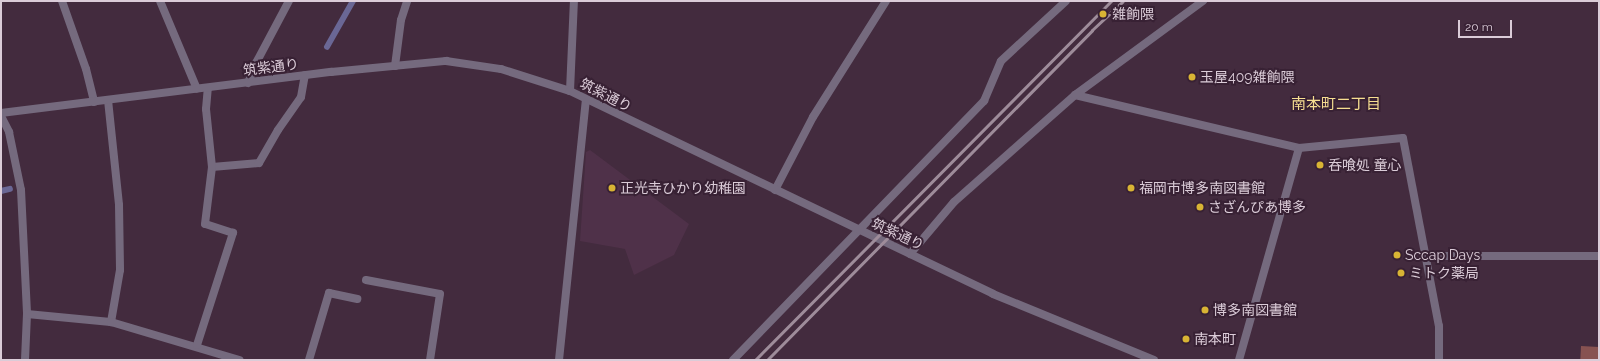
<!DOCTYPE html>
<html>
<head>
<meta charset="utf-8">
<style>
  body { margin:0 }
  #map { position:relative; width:1600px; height:361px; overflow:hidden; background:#432b3e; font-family:Raleway,"Noto Sans JP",sans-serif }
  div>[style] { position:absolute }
  .built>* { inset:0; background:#4f3149 }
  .forest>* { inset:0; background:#875251; transform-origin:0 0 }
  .stream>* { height:5.5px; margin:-2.75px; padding:0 2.75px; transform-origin:2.75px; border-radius:2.75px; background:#6a6795 }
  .minor>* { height:8px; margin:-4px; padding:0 4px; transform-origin:4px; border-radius:4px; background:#756a7e }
  .tertiary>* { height:8px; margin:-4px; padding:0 4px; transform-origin:4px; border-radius:4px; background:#756a7e }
  .rail>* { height:3px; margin:-1.5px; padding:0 1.5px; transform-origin:1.5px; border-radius:1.5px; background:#9e8c9a }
  .dots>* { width:11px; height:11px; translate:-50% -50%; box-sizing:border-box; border:2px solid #382134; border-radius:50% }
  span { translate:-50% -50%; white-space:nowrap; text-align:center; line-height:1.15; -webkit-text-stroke:4px #382134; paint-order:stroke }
  .poi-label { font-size:14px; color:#dbccd8 }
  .left { translate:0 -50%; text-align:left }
  .street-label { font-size:14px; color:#dbccd8 }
  .neighbourhood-label { font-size:15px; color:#f6de91 }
  .frame { position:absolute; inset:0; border:2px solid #dbccd8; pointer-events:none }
  .scale { position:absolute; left:1458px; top:20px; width:54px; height:18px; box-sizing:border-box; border:2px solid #dbccd8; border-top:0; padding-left:5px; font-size:12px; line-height:14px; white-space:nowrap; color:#dbccd8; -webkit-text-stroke:3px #382134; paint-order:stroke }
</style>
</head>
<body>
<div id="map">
  <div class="built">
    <i style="clip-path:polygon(590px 150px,689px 224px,674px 255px,634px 275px,625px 249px,580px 241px,586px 152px)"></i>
  </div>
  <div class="forest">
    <i style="left:1581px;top:346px;width:18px;height:14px;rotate:3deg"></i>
  </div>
  <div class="stream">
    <i style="left:327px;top:47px;width:53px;rotate:-60.5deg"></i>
    <i style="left:1px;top:191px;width:9px;rotate:-13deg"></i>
  </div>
  <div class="minor">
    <i style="left:62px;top:1px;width:72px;rotate:70.6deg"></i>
    <i style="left:86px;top:69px;width:34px;rotate:76deg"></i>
    <i style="left:160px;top:1px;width:95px;rotate:67.2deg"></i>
    <i style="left:395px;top:66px;width:46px;rotate:-82.6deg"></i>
    <i style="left:401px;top:20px;width:20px;rotate:-72deg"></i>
    <i style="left:248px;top:83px;width:22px;rotate:-68deg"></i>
    <i style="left:256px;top:63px;width:70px;rotate:-62deg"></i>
    <i style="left:570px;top:91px;width:90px;rotate:-87.5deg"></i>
    <i style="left:1075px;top:95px;width:230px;rotate:13.3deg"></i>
    <i style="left:1299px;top:148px;width:220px;rotate:105.8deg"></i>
    <i style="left:108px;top:100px;width:106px;rotate:84deg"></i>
    <i style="left:119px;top:205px;width:65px;rotate:89.1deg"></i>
    <i style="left:120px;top:270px;width:53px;rotate:99.8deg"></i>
    <i style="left:1px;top:116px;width:18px;rotate:63deg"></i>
    <i style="left:9px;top:132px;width:59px;rotate:78.3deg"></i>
    <i style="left:21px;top:190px;width:124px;rotate:87.2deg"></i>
    <i style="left:27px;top:314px;width:46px;rotate:92.5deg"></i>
    <i style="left:1299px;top:148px;width:104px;rotate:-5.5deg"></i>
    <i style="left:1403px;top:138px;width:191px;rotate:79.2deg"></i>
    <i style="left:1439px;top:326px;width:34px;rotate:90deg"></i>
    <i style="left:212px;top:167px;width:47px;rotate:-4.9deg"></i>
    <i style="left:259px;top:163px;width:38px;rotate:-60deg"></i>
    <i style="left:278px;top:130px;width:40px;rotate:-55.1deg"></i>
    <i style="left:301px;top:97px;width:22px;rotate:-80deg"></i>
    <i style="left:775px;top:190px;width:82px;rotate:-62.5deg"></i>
    <i style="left:813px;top:117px;width:137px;rotate:-57.8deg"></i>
    <i style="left:910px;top:254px;width:68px;rotate:-49.8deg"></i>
    <i style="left:954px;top:202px;width:162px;rotate:-41.5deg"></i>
    <i style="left:1075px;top:95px;width:159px;rotate:-36.3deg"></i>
    <i style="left:1427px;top:256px;width:172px"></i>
    <i style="left:366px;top:280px;width:75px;rotate:10.7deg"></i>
    <i style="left:440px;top:294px;width:67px;rotate:98.6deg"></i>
    <i style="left:27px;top:314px;width:84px;rotate:5.4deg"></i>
    <i style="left:111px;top:322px;width:134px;rotate:16.5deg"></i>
    <i style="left:197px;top:345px;width:118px;rotate:-72.2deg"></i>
    <i style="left:233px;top:233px;width:29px;rotate:-162deg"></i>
    <i style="left:205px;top:224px;width:57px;rotate:-83deg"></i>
    <i style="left:212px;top:167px;width:58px;rotate:-95.9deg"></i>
    <i style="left:206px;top:109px;width:21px;rotate:-85deg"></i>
    <i style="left:309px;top:360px;width:70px;rotate:-73.4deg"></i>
    <i style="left:329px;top:293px;width:29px;rotate:12deg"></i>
    <i style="left:559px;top:360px;width:261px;rotate:-84.1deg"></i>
    <i style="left:733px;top:360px;width:361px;rotate:-45.9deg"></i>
    <i style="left:984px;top:101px;width:43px;rotate:-67deg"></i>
    <i style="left:1001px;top:61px;width:88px;rotate:-42.7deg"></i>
  </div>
  <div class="tertiary">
    <i style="left:1px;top:113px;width:333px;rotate:-7.1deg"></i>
    <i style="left:331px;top:72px;width:116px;rotate:-5.5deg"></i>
    <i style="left:446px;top:61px;width:56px;rotate:8.3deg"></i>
    <i style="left:501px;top:69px;width:72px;rotate:17.7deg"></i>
    <i style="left:570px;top:91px;width:469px;rotate:25.6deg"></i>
    <i style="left:993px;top:294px;width:174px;rotate:22.3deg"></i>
  </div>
  <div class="rail">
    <i style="left:755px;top:360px;width:506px;rotate:-45.24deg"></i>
    <i style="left:767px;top:360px;width:463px;rotate:-45.4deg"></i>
    <i style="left:1092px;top:30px;width:42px;rotate:-43.1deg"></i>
  </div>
  <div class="dots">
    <i style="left:1103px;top:14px;background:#d8b434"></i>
    <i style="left:1192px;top:77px;background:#d8b434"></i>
    <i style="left:1320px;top:165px;background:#d8b434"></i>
    <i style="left:612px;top:188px;background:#d8b434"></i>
    <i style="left:1131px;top:188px;background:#d8b434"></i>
    <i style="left:1200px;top:207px;background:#d8b434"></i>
    <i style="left:1397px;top:255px;background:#d8b434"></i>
    <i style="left:1401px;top:273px;background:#d8b434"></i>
    <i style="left:1205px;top:310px;background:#d8b434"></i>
    <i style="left:1186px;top:339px;background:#d8b434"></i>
  </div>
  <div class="poi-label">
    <span class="left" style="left:1112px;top:14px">雑餉隈</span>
    <span class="left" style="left:1200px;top:77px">玉屋409雑餉隈</span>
    <span class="left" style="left:1328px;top:165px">呑喰処 童心</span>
    <span class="left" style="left:620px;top:188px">正光寺ひかり幼稚園</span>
    <span class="left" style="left:1139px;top:188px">福岡市博多南図書館</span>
    <span class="left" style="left:1208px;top:207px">さざんぴあ博多</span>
    <span class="left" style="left:1405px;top:255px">Sccap Days</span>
    <span class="left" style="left:1409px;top:273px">ミトク薬局</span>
    <span class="left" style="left:1213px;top:310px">博多南図書館</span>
    <span class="left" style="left:1194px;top:339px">南本町</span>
  </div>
  <div class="street-label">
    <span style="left:271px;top:67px;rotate:-7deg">筑紫通り</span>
    <span style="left:606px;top:95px;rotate:27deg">筑紫通り</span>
    <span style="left:898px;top:234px;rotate:25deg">筑紫通り</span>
  </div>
  <div class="neighbourhood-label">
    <span style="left:1336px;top:105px">南本町二丁目</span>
  </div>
  <div class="frame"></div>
  <div class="scale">20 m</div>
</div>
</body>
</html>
